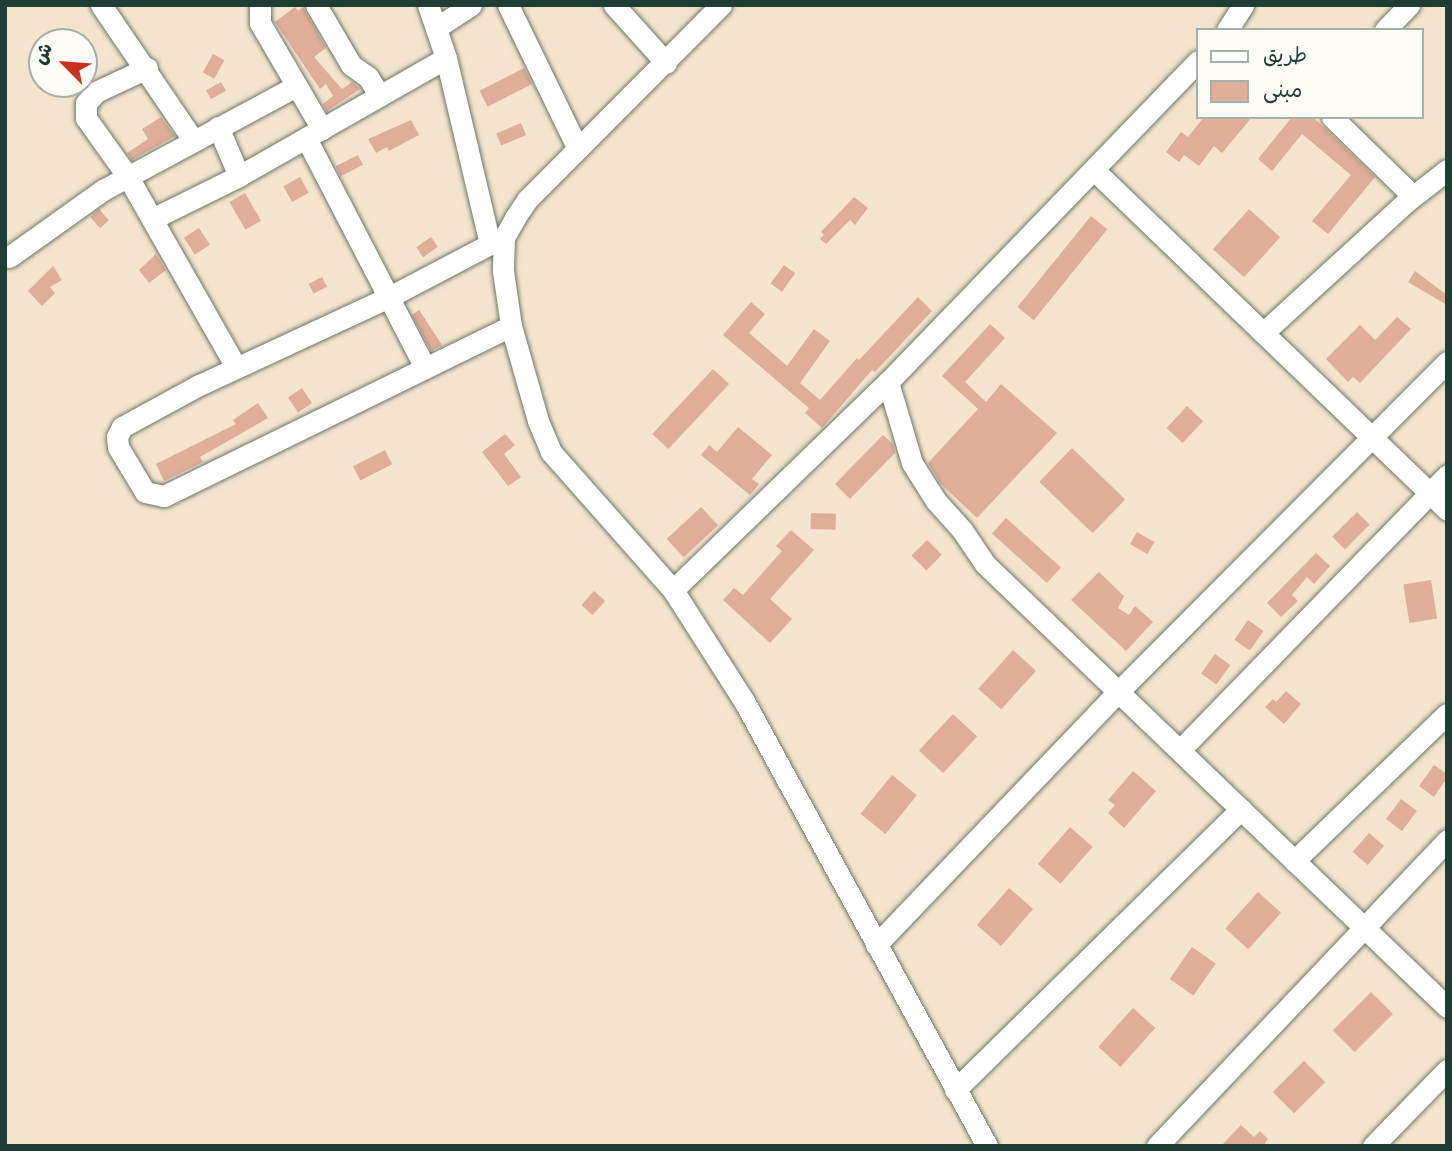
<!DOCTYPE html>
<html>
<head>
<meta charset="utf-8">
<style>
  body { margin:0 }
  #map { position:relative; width:1452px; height:1151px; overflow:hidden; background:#f5e5ce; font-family:"Gochi Hand","Playpen Sans Arabic",sans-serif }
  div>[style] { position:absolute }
  .building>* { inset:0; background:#dfad98; transform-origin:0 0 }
  .roads { filter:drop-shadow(0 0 2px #6a786a) drop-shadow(0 0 2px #6a786a) }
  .minor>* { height:21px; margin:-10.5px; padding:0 10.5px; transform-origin:10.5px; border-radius:10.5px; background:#fff }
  span { translate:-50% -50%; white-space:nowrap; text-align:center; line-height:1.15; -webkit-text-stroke:5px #fdfcf7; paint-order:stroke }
  .frame { position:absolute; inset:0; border:7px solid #1f3d34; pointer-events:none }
  .legend { position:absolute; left:1196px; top:28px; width:228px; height:91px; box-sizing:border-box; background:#fdfcf7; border:2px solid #a4b0a9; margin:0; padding:9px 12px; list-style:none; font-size:21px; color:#1f3d34 }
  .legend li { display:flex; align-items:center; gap:14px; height:35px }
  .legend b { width:35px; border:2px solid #a4b0a9 }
  .north { position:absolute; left:28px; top:28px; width:70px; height:70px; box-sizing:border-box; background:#fdfcf7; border:2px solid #a4b0a9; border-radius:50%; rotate:295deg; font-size:19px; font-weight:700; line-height:28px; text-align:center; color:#1f3d34 }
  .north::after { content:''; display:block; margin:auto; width:24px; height:32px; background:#c8321e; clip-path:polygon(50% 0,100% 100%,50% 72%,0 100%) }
</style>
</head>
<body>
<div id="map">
  <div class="building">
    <i style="clip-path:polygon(295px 7px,298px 11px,303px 7px,326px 48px,314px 57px,342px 89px,352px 82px,360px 89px,327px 111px,323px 104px,333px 96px,326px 84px,320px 89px,275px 22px)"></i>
    <i style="left:213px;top:54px;width:13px;height:21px;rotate:29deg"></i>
    <i style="left:524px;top:68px;width:18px;height:50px;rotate:63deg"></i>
    <i style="left:221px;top:82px;width:10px;height:17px;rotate:61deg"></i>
    <i style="clip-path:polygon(161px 117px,175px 136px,132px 160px,127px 153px,148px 139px,142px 129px)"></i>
    <i style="clip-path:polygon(1204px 117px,1252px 117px,1222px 153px,1214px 146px,1199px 166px,1184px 155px,1179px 162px,1166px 152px,1181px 132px,1188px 137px)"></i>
    <i style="clip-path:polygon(1292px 117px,1313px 117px,1375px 177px,1328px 234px,1312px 221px,1351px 175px,1302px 134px,1272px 171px,1258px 159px)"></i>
    <i style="clip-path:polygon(411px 120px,419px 135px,389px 151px,387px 147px,376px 153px,368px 139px)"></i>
    <i style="left:521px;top:123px;width:13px;height:27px;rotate:67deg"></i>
    <i style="left:358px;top:155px;width:11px;height:25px;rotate:63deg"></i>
    <i style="left:300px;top:177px;width:18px;height:19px;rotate:61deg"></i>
    <i style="left:245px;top:193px;width:32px;height:18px;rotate:60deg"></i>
    <i style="clip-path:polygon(854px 197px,868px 208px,855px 225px,850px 220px,826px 244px,820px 239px,824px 235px,821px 232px)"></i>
    <i style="left:99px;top:209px;width:15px;height:12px;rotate:48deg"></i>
    <i style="left:1249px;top:209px;width:42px;height:54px;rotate:42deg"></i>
    <i style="left:1091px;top:216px;width:21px;height:117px;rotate:39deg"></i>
    <i style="left:199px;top:228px;width:20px;height:18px;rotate:57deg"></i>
    <i style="left:431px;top:237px;width:12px;height:18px;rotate:55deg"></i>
    <i style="clip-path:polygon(156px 254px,166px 270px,149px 283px,139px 270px)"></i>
    <i style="left:784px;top:265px;width:14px;height:23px;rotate:36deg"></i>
    <i style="clip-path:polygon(53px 266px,62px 280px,50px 287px,55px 293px,42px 306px,28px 291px)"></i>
    <i style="clip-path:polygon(1415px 271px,1447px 295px,1447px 305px,1408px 282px)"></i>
    <i style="left:322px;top:277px;width:11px;height:15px;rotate:63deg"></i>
    <i style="clip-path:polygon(918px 297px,932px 311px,875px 372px,872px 370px,822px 428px,805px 413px,809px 408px,723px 335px,751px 302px,765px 314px,749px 333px,787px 366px,814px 329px,830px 341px,800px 383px,820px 400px,857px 358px,859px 360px)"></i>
    <i style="clip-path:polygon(419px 310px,442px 345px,431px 351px,412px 315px)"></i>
    <i style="clip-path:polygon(1397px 317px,1411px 329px,1360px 383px,1353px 377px,1348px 382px,1326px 359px,1360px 325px,1375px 340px)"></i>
    <i style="clip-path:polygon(990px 324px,1005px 338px,965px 382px,986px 402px,1001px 384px,1057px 433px,977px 518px,941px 484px,928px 463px,978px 409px,942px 376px)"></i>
    <i style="left:713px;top:369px;width:22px;height:89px;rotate:43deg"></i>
    <i style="left:302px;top:388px;width:18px;height:17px;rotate:56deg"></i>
    <i style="clip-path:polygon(258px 403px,268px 418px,200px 457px,203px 462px,164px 481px,156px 464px,236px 424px,233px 420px)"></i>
    <i style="left:1187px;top:406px;width:22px;height:30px;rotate:43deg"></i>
    <i style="clip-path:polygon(738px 427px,772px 455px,752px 479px,759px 484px,750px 495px,701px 455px,709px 445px,717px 452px)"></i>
    <i style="clip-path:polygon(505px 434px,515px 445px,504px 454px,521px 477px,508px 486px,482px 452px)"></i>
    <i style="clip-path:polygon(883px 435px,893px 444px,895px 453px,850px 499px,835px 484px)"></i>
    <i style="left:1072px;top:448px;width:74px;height:47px;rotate:44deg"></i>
    <i style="left:385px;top:450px;width:16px;height:36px;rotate:63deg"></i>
    <i style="left:701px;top:507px;width:25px;height:47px;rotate:47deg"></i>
    <i style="left:1357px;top:512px;width:18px;height:35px;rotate:45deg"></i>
    <i style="left:811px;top:513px;width:25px;height:16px;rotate:2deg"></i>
    <i style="left:1006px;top:518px;width:74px;height:21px;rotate:42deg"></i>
    <i style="clip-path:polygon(791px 530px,814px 550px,770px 599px,792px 619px,770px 643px,723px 600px,734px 588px,743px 595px,782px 551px,776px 546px)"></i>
    <i style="left:1137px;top:532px;width:20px;height:14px;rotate:30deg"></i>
    <i style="left:927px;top:540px;width:21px;height:22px;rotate:45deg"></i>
    <i style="clip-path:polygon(1316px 553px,1330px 566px,1314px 584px,1307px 577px,1292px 595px,1298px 601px,1281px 617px,1267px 603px)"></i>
    <i style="clip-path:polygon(1099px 572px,1124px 596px,1118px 608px,1129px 615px,1135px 606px,1153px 622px,1126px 651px,1071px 600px)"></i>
    <i style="left:1431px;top:580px;width:39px;height:28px;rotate:81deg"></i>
    <i style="left:594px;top:591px;width:15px;height:19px;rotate:42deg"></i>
    <i style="left:1248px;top:620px;width:19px;height:24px;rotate:35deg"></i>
    <i style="left:1013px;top:650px;width:31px;height:52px;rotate:42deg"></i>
    <i style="left:1215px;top:654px;width:19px;height:24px;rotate:36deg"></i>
    <i style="clip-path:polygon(1286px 691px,1301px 704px,1284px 724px,1265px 707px,1273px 699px,1276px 702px)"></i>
    <i style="left:953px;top:714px;width:33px;height:50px;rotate:43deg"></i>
    <i style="clip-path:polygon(1434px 765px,1447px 774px,1447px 778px,1434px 797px,1419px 786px)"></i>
    <i style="clip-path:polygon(1133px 771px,1156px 791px,1124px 828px,1108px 813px,1115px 805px,1108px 800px)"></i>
    <i style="left:892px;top:775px;width:32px;height:50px;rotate:39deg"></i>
    <i style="left:1401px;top:799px;width:20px;height:25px;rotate:37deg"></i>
    <i style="left:1070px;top:827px;width:30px;height:49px;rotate:41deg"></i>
    <i style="left:1369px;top:833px;width:20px;height:25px;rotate:41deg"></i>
    <i style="left:1009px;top:888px;width:32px;height:49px;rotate:41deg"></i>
    <i style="left:1258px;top:892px;width:31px;height:49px;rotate:42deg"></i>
    <i style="left:1192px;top:947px;width:29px;height:39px;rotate:35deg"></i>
    <i style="left:1371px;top:992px;width:31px;height:54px;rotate:45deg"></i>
    <i style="left:1133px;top:1008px;width:30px;height:52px;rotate:42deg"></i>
    <i style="left:1304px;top:1061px;width:30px;height:44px;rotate:45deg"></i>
    <i style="clip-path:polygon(1241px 1125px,1254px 1137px,1260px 1131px,1268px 1139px,1263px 1146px,1221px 1146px)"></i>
  </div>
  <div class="roads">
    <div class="minor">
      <i style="left:101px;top:5px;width:163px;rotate:55.7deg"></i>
      <i style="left:260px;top:5px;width:18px;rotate:90deg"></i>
      <i style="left:260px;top:23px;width:123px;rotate:59.7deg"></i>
      <i style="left:316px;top:5px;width:69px;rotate:59.7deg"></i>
      <i style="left:351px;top:65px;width:21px;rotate:35deg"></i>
      <i style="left:368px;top:77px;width:22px;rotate:58deg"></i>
      <i style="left:428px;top:5px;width:56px;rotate:71.2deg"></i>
      <i style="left:446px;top:58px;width:191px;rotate:76.7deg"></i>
      <i style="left:490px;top:244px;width:13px;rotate:-23deg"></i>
      <i style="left:508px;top:5px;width:160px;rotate:64.1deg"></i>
      <i style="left:614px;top:5px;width:78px;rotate:48.1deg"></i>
      <i style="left:721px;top:5px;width:275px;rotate:134.9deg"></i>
      <i style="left:527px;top:200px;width:22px;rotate:124deg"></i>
      <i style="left:515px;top:218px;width:23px;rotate:119deg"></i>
      <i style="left:504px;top:238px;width:33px;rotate:92deg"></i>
      <i style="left:503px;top:271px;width:56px;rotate:81.7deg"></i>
      <i style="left:511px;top:326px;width:99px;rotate:74.1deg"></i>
      <i style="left:538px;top:421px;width:34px;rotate:67deg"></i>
      <i style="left:551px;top:452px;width:184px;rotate:48.5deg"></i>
      <i style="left:673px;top:590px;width:132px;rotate:57.4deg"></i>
      <i style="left:744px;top:701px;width:507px;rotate:61.36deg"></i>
      <i style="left:436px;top:28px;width:42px;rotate:-33.3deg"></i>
      <i style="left:1227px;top:30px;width:30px;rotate:-57deg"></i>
      <i style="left:1385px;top:30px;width:35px;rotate:-46deg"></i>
      <i style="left:147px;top:68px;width:56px;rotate:154.8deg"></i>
      <i style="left:96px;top:92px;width:15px;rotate:132deg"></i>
      <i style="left:86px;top:103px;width:15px;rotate:90deg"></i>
      <i style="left:86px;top:118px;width:72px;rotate:54.6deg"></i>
      <i style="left:128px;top:177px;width:219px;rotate:60.4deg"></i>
      <i style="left:1332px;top:117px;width:113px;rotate:44.3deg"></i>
      <i style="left:218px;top:127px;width:53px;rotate:66.8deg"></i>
      <i style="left:306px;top:138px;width:259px;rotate:62.6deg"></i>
      <i style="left:1094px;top:170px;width:490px;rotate:43.9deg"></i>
      <i style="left:152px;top:219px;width:97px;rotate:-26.3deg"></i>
      <i style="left:239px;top:176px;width:238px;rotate:-29.7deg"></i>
      <i style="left:490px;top:244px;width:114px;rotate:152.3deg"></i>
      <i style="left:389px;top:297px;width:209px;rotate:155.1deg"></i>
      <i style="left:199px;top:385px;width:88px;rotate:151.4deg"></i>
      <i style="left:122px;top:427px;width:11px;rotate:117deg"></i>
      <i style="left:117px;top:437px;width:10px;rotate:84deg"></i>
      <i style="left:118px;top:447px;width:52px;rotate:59deg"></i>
      <i style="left:145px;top:492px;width:19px;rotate:12deg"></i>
      <i style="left:164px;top:496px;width:386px;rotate:-26.1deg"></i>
      <i style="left:9px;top:257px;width:115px;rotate:-35.5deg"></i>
      <i style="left:103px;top:190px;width:219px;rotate:-28.3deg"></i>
      <i style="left:1263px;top:333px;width:194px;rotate:-42.5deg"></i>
      <i style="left:1406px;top:202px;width:52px;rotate:-38deg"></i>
      <i style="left:888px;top:382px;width:84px;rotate:73.5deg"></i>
      <i style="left:912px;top:463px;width:45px;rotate:57.7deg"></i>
      <i style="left:936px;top:501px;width:39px;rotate:48deg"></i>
      <i style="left:962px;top:530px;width:41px;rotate:55.9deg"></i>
      <i style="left:985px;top:564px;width:640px;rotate:43.8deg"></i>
      <i style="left:673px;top:590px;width:299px;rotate:-44.1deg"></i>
      <i style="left:888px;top:382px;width:446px;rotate:-46deg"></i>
      <i style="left:1181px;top:749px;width:382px;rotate:-45.8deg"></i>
      <i style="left:1294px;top:861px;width:212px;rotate:-43.9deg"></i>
      <i style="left:876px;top:945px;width:353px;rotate:-46.3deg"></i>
      <i style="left:1120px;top:690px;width:463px;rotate:-45.1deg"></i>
      <i style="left:955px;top:1090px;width:401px;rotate:-44.5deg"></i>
      <i style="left:1157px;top:1146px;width:422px;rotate:-46.5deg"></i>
      <i style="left:1373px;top:1146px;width:106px;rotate:-45.8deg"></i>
    </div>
  </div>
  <div class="frame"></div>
  <ul class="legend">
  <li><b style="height:9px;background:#fff"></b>طريق</li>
  <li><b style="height:19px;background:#dfad98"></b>مبنى</li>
  </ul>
  <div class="north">ش</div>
</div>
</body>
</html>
